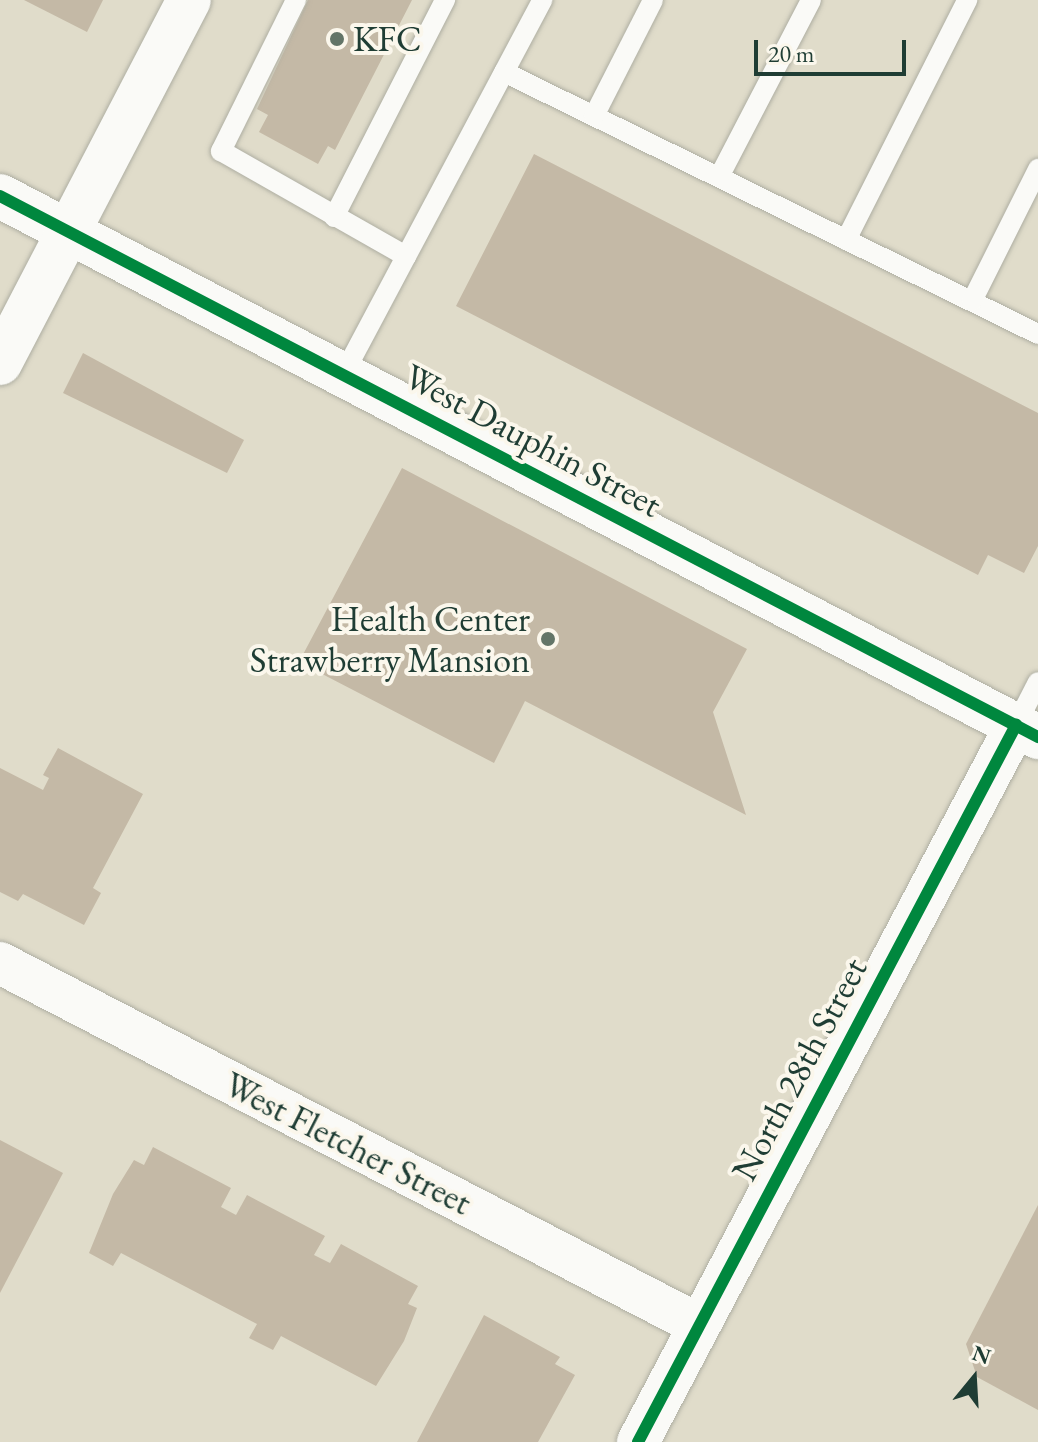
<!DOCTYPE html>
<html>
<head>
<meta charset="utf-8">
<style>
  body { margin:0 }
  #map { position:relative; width:1038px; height:1442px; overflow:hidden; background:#e0dcca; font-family:"EB Garamond",serif }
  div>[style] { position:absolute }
  .building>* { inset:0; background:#c4b9a6 }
  .roads { filter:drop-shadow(0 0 2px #aeaea2) drop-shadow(0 0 2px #aeaea2) }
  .service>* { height:20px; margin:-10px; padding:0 10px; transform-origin:10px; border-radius:10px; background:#fafaf7 }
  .minor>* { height:42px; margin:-21px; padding:0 21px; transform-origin:21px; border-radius:21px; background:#fafaf7 }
  .tertiary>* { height:44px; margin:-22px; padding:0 22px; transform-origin:22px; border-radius:22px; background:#fafaf7 }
  .cycleway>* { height:12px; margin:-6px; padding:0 6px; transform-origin:6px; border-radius:6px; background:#00873e }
  .dots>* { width:22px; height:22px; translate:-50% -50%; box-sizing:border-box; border:4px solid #fbf7ec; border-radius:50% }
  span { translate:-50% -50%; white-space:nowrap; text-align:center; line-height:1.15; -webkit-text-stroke:8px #fbf7ec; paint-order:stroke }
  .poi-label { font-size:36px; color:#1f3d34 }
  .left { translate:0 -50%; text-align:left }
  .right { translate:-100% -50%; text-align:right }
  .street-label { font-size:36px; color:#1f3d34 }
  .north { position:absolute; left:934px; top:1338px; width:80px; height:80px; -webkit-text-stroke:6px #fbf7ec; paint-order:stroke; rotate:18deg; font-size:22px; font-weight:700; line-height:32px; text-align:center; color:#1f3d34 }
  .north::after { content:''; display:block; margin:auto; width:28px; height:36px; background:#1f3d34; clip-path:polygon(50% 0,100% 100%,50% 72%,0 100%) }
  .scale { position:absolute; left:754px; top:40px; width:152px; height:36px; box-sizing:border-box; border:4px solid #1f3d34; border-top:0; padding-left:10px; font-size:24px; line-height:28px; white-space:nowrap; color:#1f3d34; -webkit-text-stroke:6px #fbf7ec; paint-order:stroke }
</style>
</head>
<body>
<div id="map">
  <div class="building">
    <i style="clip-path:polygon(24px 0,103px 0,87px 32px)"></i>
    <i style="clip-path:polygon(308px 0,412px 0,335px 150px,328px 146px,318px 164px,259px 132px,268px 115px,257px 109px)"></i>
    <i style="clip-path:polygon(534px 154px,1038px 413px,1038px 546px,1024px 573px,988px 555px,978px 575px,456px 306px)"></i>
    <i style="clip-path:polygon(83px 353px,244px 440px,227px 473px,63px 393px)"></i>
    <i style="clip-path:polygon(402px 468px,747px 649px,713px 712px,746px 815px,525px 701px,494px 763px,299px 662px)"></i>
    <i style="clip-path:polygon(58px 748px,143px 794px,93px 888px,101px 893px,84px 925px,23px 894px,18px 901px,0 892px,0 768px,43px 790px,49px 778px,43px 775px)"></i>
    <i style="clip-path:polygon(0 1140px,63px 1173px,0 1293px)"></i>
    <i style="clip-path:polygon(153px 1147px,231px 1188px,221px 1207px,236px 1215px,247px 1195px,325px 1236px,314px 1255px,330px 1263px,341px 1244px,418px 1286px,408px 1304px,417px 1308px,404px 1341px,376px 1386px,281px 1336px,273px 1350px,249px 1338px,257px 1324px,121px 1253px,113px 1266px,89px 1253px,113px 1194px,134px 1160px,144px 1165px)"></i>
    <i style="clip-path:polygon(1038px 1205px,1038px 1410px,977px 1377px,966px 1344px)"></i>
    <i style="clip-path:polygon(484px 1315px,560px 1357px,555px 1364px,575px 1375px,538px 1442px,417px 1442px)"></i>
  </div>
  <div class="roads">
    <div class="service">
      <i style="left:296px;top:0;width:169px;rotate:116.4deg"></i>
      <i style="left:221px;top:151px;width:213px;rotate:29.6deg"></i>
      <i style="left:504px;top:72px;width:595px;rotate:26.13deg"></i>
      <i style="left:594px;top:116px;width:130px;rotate:-63deg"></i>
      <i style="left:719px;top:177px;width:199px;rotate:-62.5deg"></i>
      <i style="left:334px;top:217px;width:244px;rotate:-62.9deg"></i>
      <i style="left:846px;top:240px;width:269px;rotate:-63.2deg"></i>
      <i style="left:972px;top:301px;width:148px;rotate:-63.4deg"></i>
      <i style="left:343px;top:375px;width:425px;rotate:-62deg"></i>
      <i style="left:1016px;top:725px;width:48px;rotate:-62.9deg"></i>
    </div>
    <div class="minor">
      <i style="left:0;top:963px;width:785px;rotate:27.38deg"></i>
      <i style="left:638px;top:1442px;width:811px;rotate:-62.2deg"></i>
    </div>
    <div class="tertiary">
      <i style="left:0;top:196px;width:1171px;rotate:27.53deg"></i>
      <i style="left:0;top:363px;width:409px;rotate:-62.5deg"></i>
    </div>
  </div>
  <div class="cycleway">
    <i style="left:0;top:196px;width:1171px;rotate:27.53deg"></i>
    <i style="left:638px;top:1442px;width:811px;rotate:-62.2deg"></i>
  </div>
  <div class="dots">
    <i style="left:337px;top:39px;background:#637568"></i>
    <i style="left:548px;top:639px;background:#637568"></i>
  </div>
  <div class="poi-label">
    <span class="left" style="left:353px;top:39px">KFC</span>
    <span class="right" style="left:530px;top:639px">Health Center<br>Strawberry Mansion</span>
  </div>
  <div class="street-label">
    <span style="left:533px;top:440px;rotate:28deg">West Dauphin Street</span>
    <span style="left:799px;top:1069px;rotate:-62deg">North 28th Street</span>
    <span style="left:348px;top:1143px;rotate:27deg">West Fletcher Street</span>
  </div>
  <div class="north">N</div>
  <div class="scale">20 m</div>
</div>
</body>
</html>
